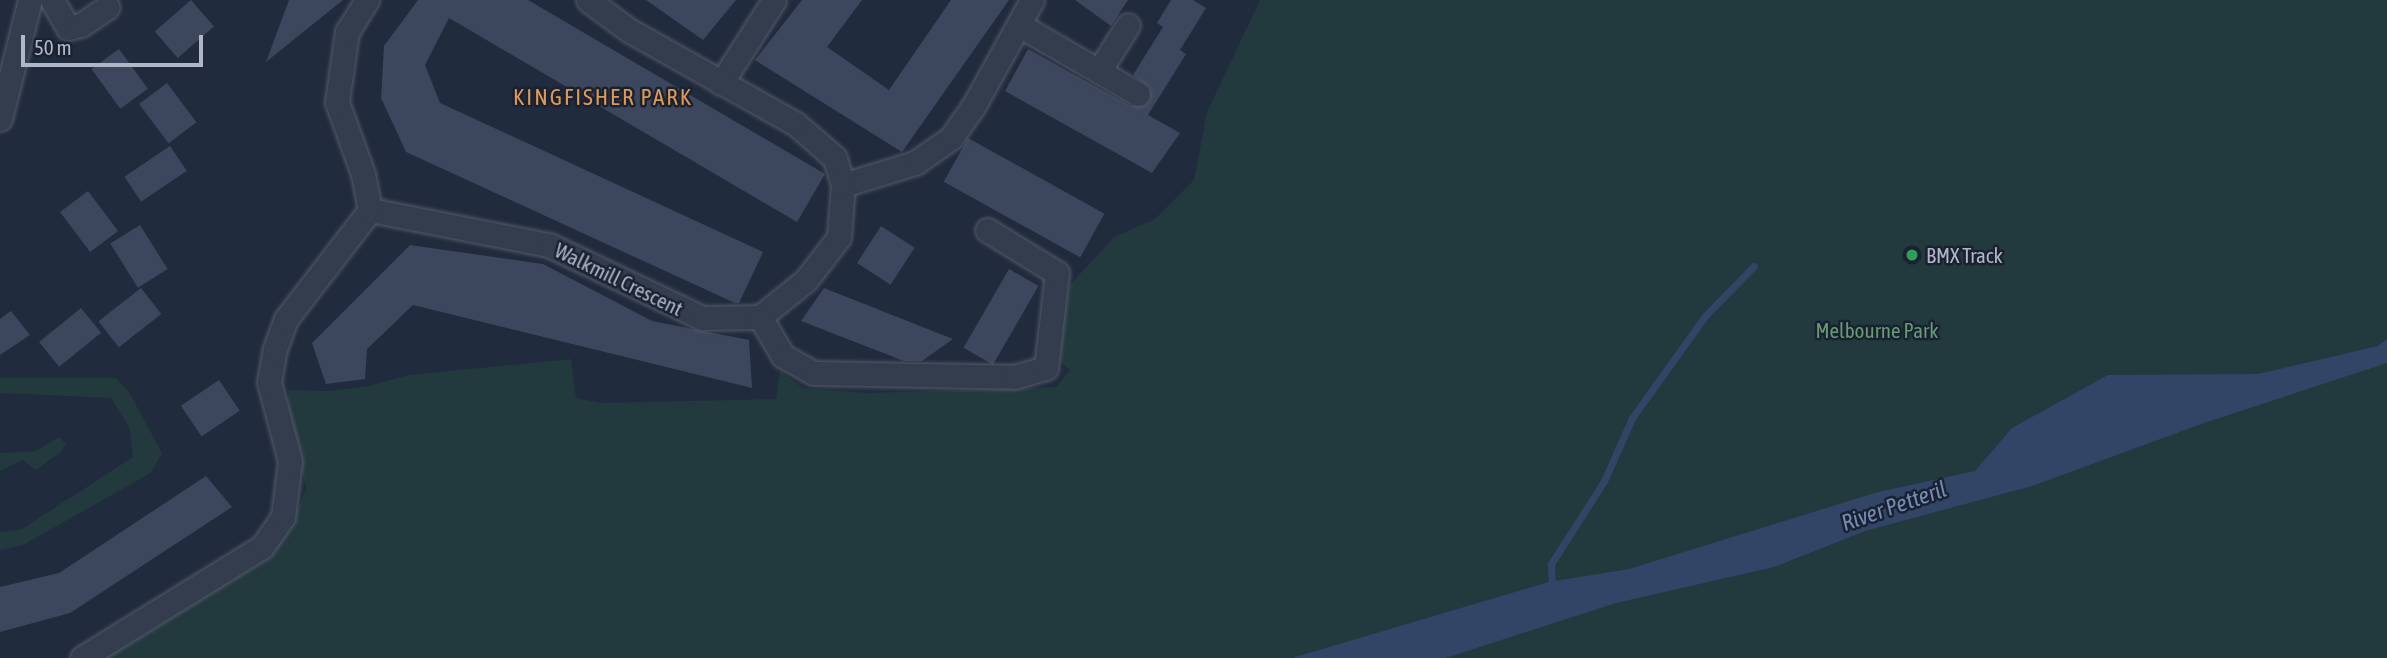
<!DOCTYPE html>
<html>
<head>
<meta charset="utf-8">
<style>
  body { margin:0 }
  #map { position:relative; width:2387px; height:658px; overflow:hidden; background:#202b3d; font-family:"Asap Condensed",sans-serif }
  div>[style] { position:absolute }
  .green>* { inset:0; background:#22393e }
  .water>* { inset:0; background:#324566 }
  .stream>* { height:7px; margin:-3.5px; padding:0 3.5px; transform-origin:3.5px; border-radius:3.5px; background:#324566 }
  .building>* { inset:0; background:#3c475d; transform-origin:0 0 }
  .roads { filter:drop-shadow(0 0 2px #525a6a) drop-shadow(0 0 2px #525a6a) }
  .street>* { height:23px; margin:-11.5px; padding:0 11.5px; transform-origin:11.5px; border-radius:11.5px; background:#343d4d }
  .dots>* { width:19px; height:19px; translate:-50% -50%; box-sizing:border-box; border:4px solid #1a2231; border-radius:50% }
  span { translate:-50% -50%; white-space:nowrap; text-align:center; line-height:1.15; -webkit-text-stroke:5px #1a2231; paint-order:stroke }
  .poi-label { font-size:21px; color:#afb7c8 }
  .left { translate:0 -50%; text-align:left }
  .street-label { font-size:21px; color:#afb7c8 }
  .park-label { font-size:21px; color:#649c74 }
  .neighbourhood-label { font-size:23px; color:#dd9956; letter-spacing:2px }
  .water-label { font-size:23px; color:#748cb3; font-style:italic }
  .scale { position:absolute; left:21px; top:35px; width:182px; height:32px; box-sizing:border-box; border:4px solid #afb7c8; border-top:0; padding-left:9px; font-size:21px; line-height:24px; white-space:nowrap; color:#afb7c8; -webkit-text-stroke:5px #1a2231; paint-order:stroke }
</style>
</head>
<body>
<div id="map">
  <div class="green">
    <i style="clip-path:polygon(1260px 0,2387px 0,2387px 658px,103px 658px,288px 522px,299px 507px,306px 489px,288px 408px,289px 390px,328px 391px,369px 386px,408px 375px,571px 359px,576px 398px,601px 403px,776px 399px,780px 371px,803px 388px,868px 393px,1056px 387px,1070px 370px,1061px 362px,1059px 339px,1070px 285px,1114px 237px,1155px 219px,1194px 180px,1207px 112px)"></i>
    <i style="clip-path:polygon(0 378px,116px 378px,129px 392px,162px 453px,151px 473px,23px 545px,0 550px,0 532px,22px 529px,133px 457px,129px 427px,111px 398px,0 393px)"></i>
    <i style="clip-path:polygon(59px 437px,66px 444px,61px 452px,36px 470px,22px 460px,0 471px,0 453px,36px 451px)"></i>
  </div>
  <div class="water">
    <i style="clip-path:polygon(2387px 339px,2387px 363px,2204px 423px,2032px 486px,1865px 531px,1774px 567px,1616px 603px,1446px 658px,1292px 658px,1549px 582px,1629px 569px,1878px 492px,1975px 471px,2012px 428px,2108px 375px,2258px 374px,2378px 346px)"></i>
  </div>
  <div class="stream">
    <i style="left:1552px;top:591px;width:27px;rotate:-92deg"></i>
    <i style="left:1551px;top:564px;width:98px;rotate:-57.4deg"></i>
    <i style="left:1604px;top:481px;width:69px;rotate:-66deg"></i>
    <i style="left:1632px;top:418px;width:125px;rotate:-54.4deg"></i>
    <i style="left:1705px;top:316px;width:70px;rotate:-45.6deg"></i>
  </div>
  <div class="building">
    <i style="left:191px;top:0;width:35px;height:48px;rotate:49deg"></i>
    <i style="clip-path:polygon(289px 0,343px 0,266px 62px)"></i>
    <i style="clip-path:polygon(418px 0,528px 0,825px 174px,797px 222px,449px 18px,425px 65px,440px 103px,763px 252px,739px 303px,735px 303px,406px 152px,381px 98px,384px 46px)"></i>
    <i style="clip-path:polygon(646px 0,736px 0,703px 40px)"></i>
    <i style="clip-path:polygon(802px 0,862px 0,827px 47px,889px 90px,951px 0,1009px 0,902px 152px,755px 60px)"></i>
    <i style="clip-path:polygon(1075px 0,1128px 0,1111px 26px)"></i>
    <i style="clip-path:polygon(1171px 0,1193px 0,1206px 8px,1180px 50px,1186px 54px,1148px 115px,1180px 133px,1152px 173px,1005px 91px,1028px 49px,1131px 106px,1144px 106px,1150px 100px,1150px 88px,1133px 75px,1163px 27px,1157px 23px)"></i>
    <i style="left:119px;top:49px;width:49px;height:34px;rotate:54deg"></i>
    <i style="left:167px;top:83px;width:49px;height:35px;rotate:53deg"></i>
    <i style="left:968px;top:138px;width:156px;height:50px;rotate:29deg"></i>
    <i style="left:170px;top:146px;width:30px;height:55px;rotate:56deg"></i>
    <i style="left:88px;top:191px;width:50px;height:35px;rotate:53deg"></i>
    <i style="left:140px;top:225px;width:52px;height:35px;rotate:58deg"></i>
    <i style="left:881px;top:226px;width:40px;height:44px;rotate:33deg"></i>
    <i style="clip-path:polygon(410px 245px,543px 264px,652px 321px,749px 340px,752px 388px,413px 305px,367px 349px,365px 379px,326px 384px,312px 343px)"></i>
    <i style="left:1009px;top:269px;width:34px;height:91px;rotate:30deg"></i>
    <i style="left:141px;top:288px;width:33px;height:54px;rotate:52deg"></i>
    <i style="clip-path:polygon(824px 288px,953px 339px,922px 361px,904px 361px,801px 321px)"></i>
    <i style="left:81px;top:308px;width:32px;height:54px;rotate:51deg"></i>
    <i style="clip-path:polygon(11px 311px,30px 335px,0 355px,0 319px)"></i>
    <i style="left:219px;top:380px;width:37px;height:46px;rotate:56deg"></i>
    <i style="clip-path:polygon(206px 476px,232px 507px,70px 613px,0 632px,0 587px,59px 573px)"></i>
  </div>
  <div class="roads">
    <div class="street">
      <i style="left:52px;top:0;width:32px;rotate:60deg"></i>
      <i style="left:68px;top:28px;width:13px;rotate:-13deg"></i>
      <i style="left:81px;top:25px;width:32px;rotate:-34deg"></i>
      <i style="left:1021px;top:26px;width:135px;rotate:30.2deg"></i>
      <i style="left:1099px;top:71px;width:54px;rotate:-57.8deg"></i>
      <i style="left:721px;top:83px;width:98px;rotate:-57.4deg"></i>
      <i style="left:0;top:119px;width:123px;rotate:-75.9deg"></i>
      <i style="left:843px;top:185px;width:75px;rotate:-17deg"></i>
      <i style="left:915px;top:163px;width:44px;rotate:-34.8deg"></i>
      <i style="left:951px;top:138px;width:38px;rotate:-55deg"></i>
      <i style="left:973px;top:107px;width:122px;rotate:-61.1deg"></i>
      <i style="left:370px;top:210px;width:182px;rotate:11.1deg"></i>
      <i style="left:549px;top:245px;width:170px;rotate:25.5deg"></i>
      <i style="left:702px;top:318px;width:58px;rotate:-1deg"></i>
      <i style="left:760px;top:317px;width:59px;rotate:-38.8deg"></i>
      <i style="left:806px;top:280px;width:54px;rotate:-52.5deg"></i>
      <i style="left:839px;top:237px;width:52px;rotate:-85.6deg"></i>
      <i style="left:843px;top:185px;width:28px;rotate:-107deg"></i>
      <i style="left:835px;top:158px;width:52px;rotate:-138.9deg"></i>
      <i style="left:796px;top:124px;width:190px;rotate:-150.7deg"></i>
      <i style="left:630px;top:31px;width:52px;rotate:-143.6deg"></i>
      <i style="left:760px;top:317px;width:45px;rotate:59.5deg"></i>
      <i style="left:783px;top:356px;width:35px;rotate:29deg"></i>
      <i style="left:814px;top:373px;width:200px;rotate:1.1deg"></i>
      <i style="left:1014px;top:377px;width:33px;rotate:-16deg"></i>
      <i style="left:1046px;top:368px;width:96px;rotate:-83.4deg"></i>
      <i style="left:1057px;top:273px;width:82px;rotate:-148.4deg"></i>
      <i style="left:82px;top:658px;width:211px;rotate:-31.7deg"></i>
      <i style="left:262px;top:547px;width:37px;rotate:-55deg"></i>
      <i style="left:283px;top:517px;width:56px;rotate:-82.9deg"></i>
      <i style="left:290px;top:461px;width:82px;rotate:-104.9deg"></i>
      <i style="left:269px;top:382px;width:34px;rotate:-80deg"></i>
      <i style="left:275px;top:349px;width:32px;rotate:-70deg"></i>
      <i style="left:286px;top:319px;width:138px;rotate:-52.4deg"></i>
      <i style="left:370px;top:210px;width:37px;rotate:-101deg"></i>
      <i style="left:363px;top:174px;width:77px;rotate:-109.9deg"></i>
      <i style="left:337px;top:102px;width:71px;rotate:-81.9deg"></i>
      <i style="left:347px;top:32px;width:38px;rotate:-58deg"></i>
    </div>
  </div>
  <div class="dots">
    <i style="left:1912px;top:255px;background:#2e9e5b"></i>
  </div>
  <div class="poi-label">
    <span class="left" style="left:1926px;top:255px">BMX Track</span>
  </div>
  <div class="street-label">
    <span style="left:619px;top:279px;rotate:26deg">Walkmill Crescent</span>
  </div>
  <div class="park-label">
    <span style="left:1877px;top:330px">Melbourne Park</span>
  </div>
  <div class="neighbourhood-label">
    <span style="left:603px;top:97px">KINGFISHER PARK</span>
  </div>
  <div class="water-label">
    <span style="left:1894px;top:506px;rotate:-19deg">River Petteril</span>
  </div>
  <div class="scale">50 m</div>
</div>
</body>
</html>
